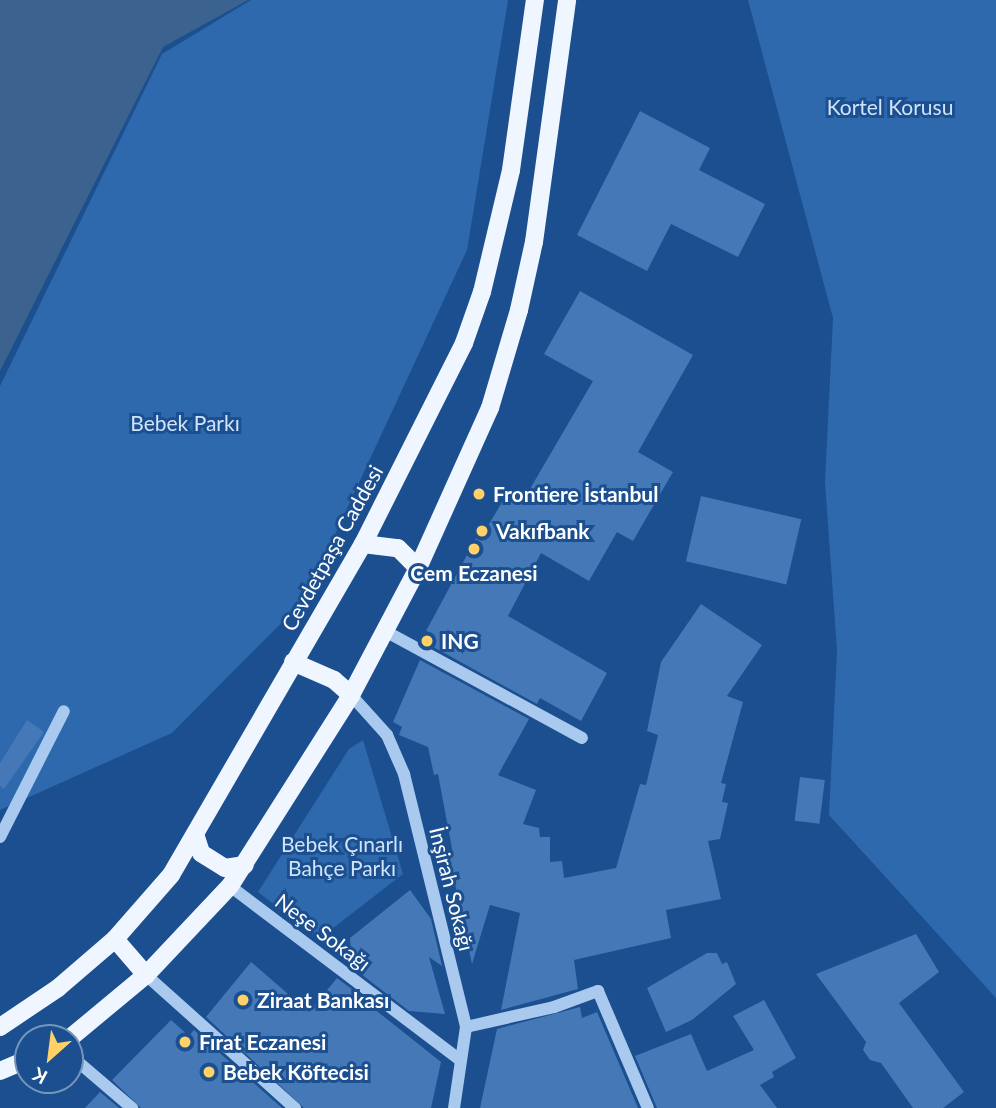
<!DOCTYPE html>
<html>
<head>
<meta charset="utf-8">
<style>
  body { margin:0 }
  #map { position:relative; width:996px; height:1108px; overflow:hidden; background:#1b4f8f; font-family:Lato,sans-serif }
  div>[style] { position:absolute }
  .green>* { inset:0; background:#2e69ad }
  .water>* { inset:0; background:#3c6290 }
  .building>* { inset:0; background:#4478b7; transform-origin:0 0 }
  .minor>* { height:12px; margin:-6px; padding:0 6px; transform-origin:6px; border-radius:6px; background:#a9c9ee }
  .major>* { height:18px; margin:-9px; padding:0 9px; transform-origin:9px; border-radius:9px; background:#f0f6ff }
  .dots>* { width:19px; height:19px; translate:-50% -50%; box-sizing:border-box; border:4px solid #1b4f8f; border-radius:50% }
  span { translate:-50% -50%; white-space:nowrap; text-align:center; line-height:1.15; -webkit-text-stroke:6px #1b4f8f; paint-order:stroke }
  .park-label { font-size:21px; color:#cfe3fa }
  .poi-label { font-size:21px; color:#fff; font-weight:700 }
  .left { translate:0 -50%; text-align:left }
  .street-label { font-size:21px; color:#fff }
  .north { position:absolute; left:14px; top:1024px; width:70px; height:70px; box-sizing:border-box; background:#1b4f8f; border:2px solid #7695bc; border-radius:50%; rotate:208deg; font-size:19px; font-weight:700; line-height:28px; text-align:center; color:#fff }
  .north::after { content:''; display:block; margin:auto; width:24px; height:32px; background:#ffd166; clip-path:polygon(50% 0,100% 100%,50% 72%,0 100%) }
</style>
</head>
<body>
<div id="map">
  <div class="green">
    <i style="clip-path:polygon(251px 0,508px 0,467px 250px,305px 599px,172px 733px,0 810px,0 386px,162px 54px)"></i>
    <i style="clip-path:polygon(748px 0,996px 0,996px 998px,829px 815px,837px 651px,825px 482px,833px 318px)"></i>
    <i style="clip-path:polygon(363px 740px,403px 874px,319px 939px,258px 892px,349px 749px)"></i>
  </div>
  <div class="water">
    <i style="clip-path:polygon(0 0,248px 0,163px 47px,0 371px)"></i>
  </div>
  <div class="building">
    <i style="clip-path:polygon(640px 111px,710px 148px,699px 170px,765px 204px,738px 257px,671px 224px,647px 271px,577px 235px)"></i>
    <i style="clip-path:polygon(580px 291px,693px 355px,638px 452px,673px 472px,633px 541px,617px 532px,589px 581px,541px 553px,508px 616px,607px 673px,581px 721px,540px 698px,537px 704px,428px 644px,432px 634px,426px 631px,481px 529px,485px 531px,505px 497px,527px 494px,593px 381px,544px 354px)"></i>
    <i style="left:701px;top:496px;width:103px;height:67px;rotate:13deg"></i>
    <i style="clip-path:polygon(701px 604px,762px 645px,727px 696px,743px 702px,721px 783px,726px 784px,722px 802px,728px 803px,720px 839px,708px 841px,721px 899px,666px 910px,671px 938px,574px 960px,578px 989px,501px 1010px,520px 913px,490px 905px,472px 964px,449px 856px,453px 854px,438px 774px,434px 775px,428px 747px,399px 735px,402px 727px,393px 722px,420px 660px,529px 719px,498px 775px,536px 790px,523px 824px,539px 828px,540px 837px,550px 837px,550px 862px,562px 861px,564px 878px,616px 868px,640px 784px,646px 785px,658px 735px,647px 731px,661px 662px)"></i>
    <i style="clip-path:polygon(27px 720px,44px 732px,4px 789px,0 786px,0 763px)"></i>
    <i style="left:800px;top:777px;width:25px;height:44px;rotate:7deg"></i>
    <i style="clip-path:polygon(410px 890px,431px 919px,442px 966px,429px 957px,445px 1014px,409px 1011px,352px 967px,350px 938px)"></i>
    <i style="clip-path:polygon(916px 934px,939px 972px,899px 1003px,964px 1092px,943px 1108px,913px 1108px,881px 1063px,870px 1060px,863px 1050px,866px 1042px,816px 974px)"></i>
    <i style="clip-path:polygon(707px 953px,717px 953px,722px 964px,727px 962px,736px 984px,692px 1020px,666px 1032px,647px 988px)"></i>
    <i style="clip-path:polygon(251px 962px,309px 1012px,337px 978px,377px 1008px,373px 1008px,441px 1062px,431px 1108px,304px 1108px,206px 1017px)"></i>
    <i style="clip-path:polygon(764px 1000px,796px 1058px,772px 1072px,774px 1077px,760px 1085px,777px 1108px,657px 1108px,635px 1056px,691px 1034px,707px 1071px,754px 1050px,733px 1016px)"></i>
    <i style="clip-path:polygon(580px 1007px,582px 1018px,597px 1012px,638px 1108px,480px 1108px,497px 1029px)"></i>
    <i style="clip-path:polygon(171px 1020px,189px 1036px,194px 1030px,282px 1108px,141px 1108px,112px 1080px)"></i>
    <i style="clip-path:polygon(100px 1092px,119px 1108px,85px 1108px)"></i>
  </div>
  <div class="minor">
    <i style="left:385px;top:631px;width:224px;rotate:28.5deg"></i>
    <i style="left:351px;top:695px;width:54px;rotate:48deg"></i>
    <i style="left:387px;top:735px;width:43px;rotate:66.4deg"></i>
    <i style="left:404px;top:774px;width:260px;rotate:76.2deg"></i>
    <i style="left:466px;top:1027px;width:82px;rotate:98.4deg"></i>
    <i style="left:0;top:837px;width:141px;rotate:-63.1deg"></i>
    <i style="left:230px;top:886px;width:288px;rotate:37.1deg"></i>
    <i style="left:146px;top:975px;width:200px;rotate:41.8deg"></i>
    <i style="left:466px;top:1027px;width:90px;rotate:-12.8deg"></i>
    <i style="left:554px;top:1007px;width:47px;rotate:-20deg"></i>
    <i style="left:598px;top:991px;width:127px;rotate:66.9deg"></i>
    <i style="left:70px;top:1055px;width:82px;rotate:40.5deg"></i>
  </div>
  <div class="major">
    <i style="left:363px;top:544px;width:35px;rotate:7deg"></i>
    <i style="left:398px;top:548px;width:28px;rotate:45deg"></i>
    <i style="left:293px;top:662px;width:45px;rotate:23.7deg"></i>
    <i style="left:334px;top:680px;width:23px;rotate:41deg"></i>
    <i style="left:195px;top:834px;width:20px;rotate:72deg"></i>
    <i style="left:201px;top:853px;width:28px;rotate:32deg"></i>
    <i style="left:225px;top:868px;width:20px;rotate:-9deg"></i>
    <i style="left:115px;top:939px;width:48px;rotate:49.3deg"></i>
    <i style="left:0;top:1027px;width:70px;rotate:-33.9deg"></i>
    <i style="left:58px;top:988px;width:75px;rotate:-40.7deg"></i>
    <i style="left:115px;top:939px;width:85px;rotate:-48.8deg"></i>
    <i style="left:171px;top:875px;width:383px;rotate:-59.9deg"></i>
    <i style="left:363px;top:544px;width:225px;rotate:-63.3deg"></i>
    <i style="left:464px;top:343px;width:54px;rotate:-70.6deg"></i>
    <i style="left:482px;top:292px;width:125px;rotate:-76.6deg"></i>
    <i style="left:511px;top:170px;width:172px;rotate:-82deg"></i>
    <i style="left:70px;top:1038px;width:99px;rotate:-39.7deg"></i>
    <i style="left:146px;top:975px;width:122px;rotate:-46.7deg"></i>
    <i style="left:230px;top:886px;width:226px;rotate:-57.6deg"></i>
    <i style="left:351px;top:695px;width:144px;rotate:-62.2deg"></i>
    <i style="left:418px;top:568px;width:175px;rotate:-65.8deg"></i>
    <i style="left:490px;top:408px;width:102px;rotate:-73.5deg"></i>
    <i style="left:519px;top:310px;width:70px;rotate:-77.6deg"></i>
    <i style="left:534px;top:242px;width:244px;rotate:-82.2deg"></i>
    <i style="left:0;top:1071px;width:30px;rotate:-23deg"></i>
  </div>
  <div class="dots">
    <i style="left:479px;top:494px;background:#ffd166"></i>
    <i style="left:482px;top:531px;background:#ffd166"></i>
    <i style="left:474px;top:549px;background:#ffd166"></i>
    <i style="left:427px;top:641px;background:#ffd166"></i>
    <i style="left:243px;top:1000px;background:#ffd166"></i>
    <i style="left:185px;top:1042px;background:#ffd166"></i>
    <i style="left:209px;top:1072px;background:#ffd166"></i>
  </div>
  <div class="park-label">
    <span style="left:890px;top:107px">Kortel Korusu</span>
    <span style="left:185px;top:423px">Bebek Parkı</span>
    <span style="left:342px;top:856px">Bebek Çınarlı<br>Bahçe Parkı</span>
  </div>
  <div class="poi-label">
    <span class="left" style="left:493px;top:494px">Frontiere İstanbul</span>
    <span class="left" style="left:496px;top:531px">Vakıfbank</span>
    <span style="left:474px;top:573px">Cem Eczanesi</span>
    <span class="left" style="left:441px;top:641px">ING</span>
    <span class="left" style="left:257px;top:1000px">Ziraat Bankası</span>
    <span class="left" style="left:199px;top:1042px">Fırat Eczanesi</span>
    <span class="left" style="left:223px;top:1072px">Bebek Köftecisi</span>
  </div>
  <div class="street-label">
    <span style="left:332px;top:548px;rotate:-61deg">Cevdetpaşa Caddesi</span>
    <span style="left:452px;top:889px;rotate:76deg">İnşirah Sokağı</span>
    <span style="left:323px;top:932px;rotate:37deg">Neşe Sokağı</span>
  </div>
  <div class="north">K</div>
</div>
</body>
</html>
